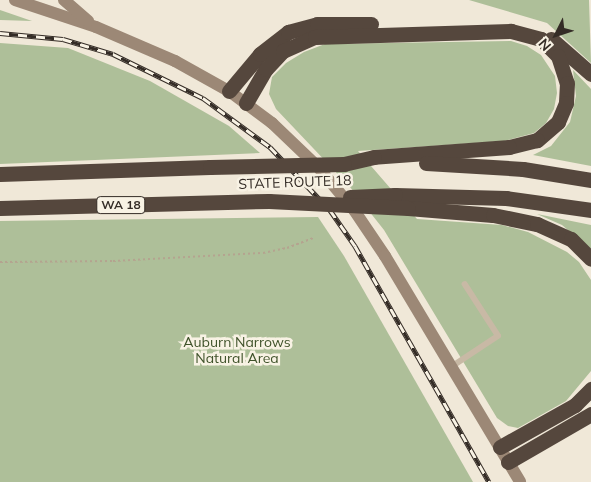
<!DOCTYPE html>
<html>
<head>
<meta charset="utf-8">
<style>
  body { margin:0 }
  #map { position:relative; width:591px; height:482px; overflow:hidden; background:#f0e8d8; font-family:Mulish,sans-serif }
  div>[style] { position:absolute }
  .green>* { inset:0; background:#aebf99 }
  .path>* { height:2px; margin-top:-1px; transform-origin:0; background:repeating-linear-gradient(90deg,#b4a38f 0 2.5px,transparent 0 5px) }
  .lane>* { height:5.5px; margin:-2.75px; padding:0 2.75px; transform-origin:2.75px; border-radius:2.75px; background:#c8b9a5 }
  .secondary>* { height:12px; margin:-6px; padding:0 6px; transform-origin:6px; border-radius:6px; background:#9c8876 }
  .highway>* { height:15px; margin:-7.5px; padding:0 7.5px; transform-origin:7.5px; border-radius:7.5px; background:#55473d }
  .rail>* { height:5px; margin-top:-2.5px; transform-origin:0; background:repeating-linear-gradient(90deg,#f8f2e4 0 9px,#342c26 0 18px); box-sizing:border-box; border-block:1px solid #342c26 }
  .highway-bridge>* { height:15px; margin:-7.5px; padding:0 7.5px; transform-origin:7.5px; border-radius:7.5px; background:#55473d }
  span { translate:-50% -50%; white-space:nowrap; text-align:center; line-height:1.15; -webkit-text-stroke:5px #f8f2e4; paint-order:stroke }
  .shield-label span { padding:1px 4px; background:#f8f2e4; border:1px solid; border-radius:4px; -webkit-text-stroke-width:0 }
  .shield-label { font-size:12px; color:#342c26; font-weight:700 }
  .street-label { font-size:14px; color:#342c26 }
  .park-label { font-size:14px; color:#3f522a }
  .north { position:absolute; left:531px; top:10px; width:50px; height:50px; -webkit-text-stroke:4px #f8f2e4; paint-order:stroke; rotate:229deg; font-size:14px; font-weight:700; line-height:20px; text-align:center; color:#342c26 }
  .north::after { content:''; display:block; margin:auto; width:18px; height:22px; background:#342c26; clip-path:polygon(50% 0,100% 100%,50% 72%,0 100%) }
</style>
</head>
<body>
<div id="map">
  <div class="green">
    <i style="clip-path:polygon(469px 0,589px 0,591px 63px,547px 23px)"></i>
    <i style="clip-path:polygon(0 10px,32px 21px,0 20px)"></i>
    <i style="clip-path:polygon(511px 41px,527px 46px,541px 55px,555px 76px,557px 93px,554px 109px,546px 123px,534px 133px,504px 141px,358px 151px,417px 219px,502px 225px,528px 232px,567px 252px,579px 262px,591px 280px,591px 371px,566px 401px,518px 428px,508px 426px,497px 418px,384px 230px,350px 187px,276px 109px,269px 94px,272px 77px,286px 63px,304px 52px,325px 44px)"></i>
    <i style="clip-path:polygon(0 43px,68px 48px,150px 81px,229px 126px,260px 153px,0 164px)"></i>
    <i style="clip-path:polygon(573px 70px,591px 89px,591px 166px,533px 155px,551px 146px,570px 122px,576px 96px)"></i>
    <i style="clip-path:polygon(537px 214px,591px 225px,591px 250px,562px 225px)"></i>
    <i style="clip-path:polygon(318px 217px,344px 256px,473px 482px,0 482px,0 221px)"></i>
  </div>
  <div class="path">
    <i style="left:0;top:262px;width:113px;rotate:-0.5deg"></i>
    <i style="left:113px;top:261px;width:150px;rotate:-3.1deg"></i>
    <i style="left:263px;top:253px;width:25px;rotate:-12deg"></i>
    <i style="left:287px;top:248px;width:28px;rotate:-21deg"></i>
  </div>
  <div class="lane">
    <i style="left:451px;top:367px;width:56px;rotate:-33.4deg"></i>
    <i style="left:498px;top:336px;width:61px;rotate:-122.9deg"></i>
  </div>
  <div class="secondary">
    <i style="left:15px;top:0;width:85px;rotate:18.4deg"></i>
    <i style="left:96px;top:27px;width:86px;rotate:23.3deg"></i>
    <i style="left:175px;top:61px;width:62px;rotate:29.1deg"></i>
    <i style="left:229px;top:91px;width:54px;rotate:36.7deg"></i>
    <i style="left:272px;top:123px;width:64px;rotate:43.7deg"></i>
    <i style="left:318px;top:167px;width:56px;rotate:50.1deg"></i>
    <i style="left:354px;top:210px;width:55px;rotate:56deg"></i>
    <i style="left:385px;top:256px;width:263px;rotate:59.1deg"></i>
    <i style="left:64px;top:0;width:32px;rotate:41deg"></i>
  </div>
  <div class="highway">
    <i style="left:551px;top:39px;width:53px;rotate:41.2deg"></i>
    <i style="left:229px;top:91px;width:48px;rotate:-50deg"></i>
    <i style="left:260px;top:54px;width:36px;rotate:-38deg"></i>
    <i style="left:288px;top:32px;width:30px;rotate:-15deg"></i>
    <i style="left:317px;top:24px;width:54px"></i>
    <i style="left:246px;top:103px;width:39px;rotate:-60deg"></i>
    <i style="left:266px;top:69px;width:25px;rotate:-47deg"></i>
    <i style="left:283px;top:51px;width:35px;rotate:-24deg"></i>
    <i style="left:315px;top:37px;width:196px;rotate:-1.8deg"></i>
    <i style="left:511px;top:31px;width:31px;rotate:15deg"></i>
    <i style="left:541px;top:39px;width:24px;rotate:45deg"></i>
    <i style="left:558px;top:56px;width:28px;rotate:72deg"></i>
    <i style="left:567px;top:83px;width:20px;rotate:93deg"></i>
    <i style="left:566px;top:103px;width:21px;rotate:113deg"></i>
    <i style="left:558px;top:122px;width:28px;rotate:139deg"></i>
    <i style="left:537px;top:140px;width:29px;rotate:166deg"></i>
    <i style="left:509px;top:147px;width:135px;rotate:175.8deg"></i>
    <i style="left:374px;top:157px;width:31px;rotate:167deg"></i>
    <i style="left:426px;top:163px;width:97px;rotate:3.5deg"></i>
    <i style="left:523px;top:169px;width:69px;rotate:9.2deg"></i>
    <i style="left:0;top:174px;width:210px;rotate:-1.9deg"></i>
    <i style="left:395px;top:195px;width:111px;rotate:1.5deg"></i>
    <i style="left:506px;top:198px;width:86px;rotate:8deg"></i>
    <i style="left:0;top:208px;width:269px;rotate:-1.5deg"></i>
    <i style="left:408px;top:208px;width:85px;rotate:4.7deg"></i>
    <i style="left:493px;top:215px;width:45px;rotate:11.6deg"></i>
    <i style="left:537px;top:224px;width:37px;rotate:24deg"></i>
    <i style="left:571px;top:239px;width:28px;rotate:45deg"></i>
    <i style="left:500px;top:447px;width:86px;rotate:-29.2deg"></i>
    <i style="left:575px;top:405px;width:23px;rotate:-45deg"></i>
    <i style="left:508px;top:462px;width:96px;rotate:-30deg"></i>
  </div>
  <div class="rail">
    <i style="left:0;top:33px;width:63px;rotate:5.4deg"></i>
    <i style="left:63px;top:39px;width:52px;rotate:16.7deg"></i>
    <i style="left:113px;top:54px;width:100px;rotate:26.1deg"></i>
    <i style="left:203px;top:98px;width:83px;rotate:36.2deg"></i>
    <i style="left:270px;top:147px;width:87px;rotate:46.4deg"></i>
    <i style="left:330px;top:210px;width:44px;rotate:55.2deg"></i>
    <i style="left:355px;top:246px;width:271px;rotate:60.4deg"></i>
  </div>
  <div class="highway-bridge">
    <i style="left:210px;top:167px;width:134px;rotate:-1.3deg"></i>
    <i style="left:350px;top:197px;width:45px;rotate:-2.5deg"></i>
    <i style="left:269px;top:201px;width:139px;rotate:2.9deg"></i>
  </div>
  <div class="shield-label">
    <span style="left:121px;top:205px">WA 18</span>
  </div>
  <div class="street-label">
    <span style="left:295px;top:182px;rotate:-2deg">STATE ROUTE 18</span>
  </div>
  <div class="park-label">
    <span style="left:237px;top:350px">Auburn Narrows<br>Natural Area</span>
  </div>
  <div class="north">N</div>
</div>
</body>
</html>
